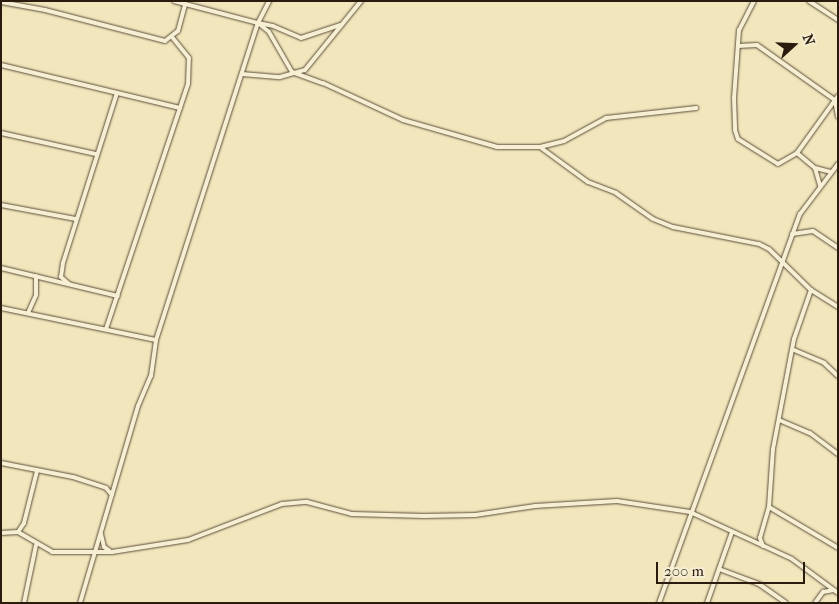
<!DOCTYPE html>
<html>
<head>
<meta charset="utf-8">
<style>
  body { margin:0 }
  #map { position:relative; width:839px; height:604px; overflow:hidden; background:#f1e6bc; font-family:"IM FELL French Canon",serif }
  div>[style] { position:absolute }
  .roads { filter:drop-shadow(0 0 1px #5c4e3a) drop-shadow(0 0 1px #5c4e3a) }
  .street>* { height:4px; margin:-2px; padding:0 2px; transform-origin:2px; border-radius:2px; background:#f6efd3 }
  span { translate:-50% -50%; white-space:nowrap; text-align:center; line-height:1.15; -webkit-text-stroke:5px #f6efd3; paint-order:stroke }
  .frame { position:absolute; inset:0; border:2px solid #2a1b0f; pointer-events:none }
  .north { position:absolute; left:769px; top:20px; width:50px; height:50px; -webkit-text-stroke:4px #f6efd3; paint-order:stroke; rotate:70deg; font-size:14px; font-weight:700; line-height:20px; text-align:center; color:#2a1b0f }
  .north::after { content:''; display:block; margin:auto; width:18px; height:22px; background:#2a1b0f; clip-path:polygon(50% 0,100% 100%,50% 72%,0 100%) }
  .scale { position:absolute; left:656px; top:562px; width:149px; height:22px; box-sizing:border-box; border:2px solid #2a1b0f; border-top:0; padding-left:6px; font-size:15px; line-height:18px; white-space:nowrap; color:#2a1b0f; -webkit-text-stroke:4px #f6efd3; paint-order:stroke }
</style>
</head>
<body>
<div id="map">
  <div class="roads">
    <div class="street">
      <i style="left:174px;top:1px;width:87px;rotate:14.7deg"></i>
      <i style="left:258px;top:23px;width:25px;rotate:-63deg"></i>
      <i style="left:754px;top:1px;width:33px;rotate:117deg"></i>
      <i style="left:739px;top:30px;width:68px;rotate:94.2deg"></i>
      <i style="left:734px;top:98px;width:32px;rotate:88deg"></i>
      <i style="left:735px;top:130px;width:9px;rotate:72deg"></i>
      <i style="left:738px;top:139px;width:47px;rotate:32deg"></i>
      <i style="left:778px;top:164px;width:22px;rotate:-30deg"></i>
      <i style="left:797px;top:153px;width:70px;rotate:-54.3deg"></i>
      <i style="left:809px;top:1px;width:35px;rotate:33deg"></i>
      <i style="left:1px;top:2px;width:45px;rotate:10.3deg"></i>
      <i style="left:45px;top:10px;width:124px;rotate:14.5deg"></i>
      <i style="left:165px;top:41px;width:16px;rotate:-38deg"></i>
      <i style="left:178px;top:31px;width:28px;rotate:-75deg"></i>
      <i style="left:258px;top:23px;width:14px;rotate:39deg"></i>
      <i style="left:269px;top:32px;width:46px;rotate:60.1deg"></i>
      <i style="left:292px;top:72px;width:33px;rotate:20deg"></i>
      <i style="left:323px;top:83px;width:88px;rotate:24.8deg"></i>
      <i style="left:403px;top:120px;width:98px;rotate:16deg"></i>
      <i style="left:497px;top:147px;width:43px"></i>
      <i style="left:540px;top:147px;width:59px;rotate:36.1deg"></i>
      <i style="left:588px;top:182px;width:30px;rotate:21deg"></i>
      <i style="left:616px;top:193px;width:45px;rotate:35.1deg"></i>
      <i style="left:653px;top:219px;width:22px;rotate:22deg"></i>
      <i style="left:673px;top:227px;width:88px;rotate:11.2deg"></i>
      <i style="left:759px;top:244px;width:11px;rotate:27deg"></i>
      <i style="left:769px;top:249px;width:59px;rotate:44.3deg"></i>
      <i style="left:811px;top:290px;width:32px;rotate:32deg"></i>
      <i style="left:258px;top:23px;width:15px;rotate:11deg"></i>
      <i style="left:273px;top:26px;width:30px;rotate:23deg"></i>
      <i style="left:301px;top:38px;width:41px;rotate:-18.4deg"></i>
      <i style="left:738px;top:46px;width:19px;rotate:-3deg"></i>
      <i style="left:757px;top:45px;width:95px;rotate:35.2deg"></i>
      <i style="left:835px;top:100px;width:17px;rotate:80deg"></i>
      <i style="left:1px;top:65px;width:184px;rotate:13.5deg"></i>
      <i style="left:242px;top:74px;width:38px;rotate:5deg"></i>
      <i style="left:280px;top:77px;width:26px;rotate:-16deg"></i>
      <i style="left:305px;top:70px;width:89px;rotate:-50.9deg"></i>
      <i style="left:1px;top:133px;width:97px;rotate:12.5deg"></i>
      <i style="left:540px;top:147px;width:25px;rotate:-14deg"></i>
      <i style="left:564px;top:141px;width:48px;rotate:-28.7deg"></i>
      <i style="left:606px;top:118px;width:91px;rotate:-6.3deg"></i>
      <i style="left:797px;top:153px;width:23px;rotate:40deg"></i>
      <i style="left:815px;top:168px;width:19px;rotate:74deg"></i>
      <i style="left:815px;top:168px;width:16px;rotate:14deg"></i>
      <i style="left:1px;top:205px;width:76px;rotate:10.6deg"></i>
      <i style="left:792px;top:234px;width:21px;rotate:-8deg"></i>
      <i style="left:813px;top:231px;width:30px;rotate:34deg"></i>
      <i style="left:1px;top:268px;width:120px;rotate:13.5deg"></i>
      <i style="left:69px;top:284px;width:11px;rotate:-139deg"></i>
      <i style="left:61px;top:277px;width:14px;rotate:-82deg"></i>
      <i style="left:63px;top:263px;width:178px;rotate:-72.4deg"></i>
      <i style="left:1px;top:308px;width:158px;rotate:11.7deg"></i>
      <i style="left:28px;top:313px;width:20px;rotate:-66deg"></i>
      <i style="left:36px;top:295px;width:19px;rotate:-90deg"></i>
      <i style="left:106px;top:329px;width:258px;rotate:-71.5deg"></i>
      <i style="left:188px;top:84px;width:26px;rotate:-88deg"></i>
      <i style="left:189px;top:58px;width:26px;rotate:-129deg"></i>
      <i style="left:794px;top:350px;width:33px;rotate:23deg"></i>
      <i style="left:824px;top:363px;width:19px;rotate:43deg"></i>
      <i style="left:779px;top:420px;width:34px;rotate:23deg"></i>
      <i style="left:810px;top:433px;width:35px;rotate:37deg"></i>
      <i style="left:1px;top:463px;width:73px;rotate:11deg"></i>
      <i style="left:73px;top:477px;width:35px;rotate:18deg"></i>
      <i style="left:106px;top:488px;width:9px;rotate:49deg"></i>
      <i style="left:769px;top:507px;width:80px;rotate:30.7deg"></i>
      <i style="left:18px;top:532px;width:39px;rotate:30deg"></i>
      <i style="left:52px;top:552px;width:60px"></i>
      <i style="left:112px;top:552px;width:77px;rotate:-9deg"></i>
      <i style="left:188px;top:540px;width:101px;rotate:-21deg"></i>
      <i style="left:282px;top:504px;width:25px;rotate:-5deg"></i>
      <i style="left:307px;top:502px;width:47px;rotate:14.9deg"></i>
      <i style="left:352px;top:514px;width:72px;rotate:1.6deg"></i>
      <i style="left:424px;top:516px;width:51px;rotate:-1.1deg"></i>
      <i style="left:475px;top:515px;width:61px;rotate:-8.5deg"></i>
      <i style="left:535px;top:506px;width:82px;rotate:-3.5deg"></i>
      <i style="left:617px;top:501px;width:74px;rotate:8.6deg"></i>
      <i style="left:690px;top:512px;width:112px;rotate:24.7deg"></i>
      <i style="left:792px;top:559px;width:57px;rotate:36.5deg"></i>
      <i style="left:1px;top:533px;width:17px;rotate:-3deg"></i>
      <i style="left:18px;top:532px;width:11px;rotate:-56deg"></i>
      <i style="left:24px;top:523px;width:54px;rotate:-76deg"></i>
      <i style="left:101px;top:534px;width:13px;rotate:77deg"></i>
      <i style="left:104px;top:547px;width:7px;rotate:34deg"></i>
      <i style="left:763px;top:546px;width:9px;rotate:-111deg"></i>
      <i style="left:760px;top:538px;width:32px;rotate:-74deg"></i>
      <i style="left:769px;top:507px;width:58px;rotate:-86.1deg"></i>
      <i style="left:773px;top:449px;width:112px;rotate:-79.2deg"></i>
      <i style="left:794px;top:339px;width:52px;rotate:-70.9deg"></i>
      <i style="left:719px;top:569px;width:43px;rotate:20.6deg"></i>
      <i style="left:759px;top:584px;width:33px;rotate:35deg"></i>
      <i style="left:24px;top:603px;width:59px;rotate:-78.3deg"></i>
      <i style="left:80px;top:603px;width:205px;rotate:-73.6deg"></i>
      <i style="left:138px;top:406px;width:33px;rotate:-67deg"></i>
      <i style="left:151px;top:376px;width:36px;rotate:-82deg"></i>
      <i style="left:156px;top:340px;width:333px;rotate:-72.2deg"></i>
      <i style="left:659px;top:603px;width:414px;rotate:-70.1deg"></i>
      <i style="left:800px;top:214px;width:63px;rotate:-52.8deg"></i>
      <i style="left:707px;top:603px;width:75px;rotate:-70.6deg"></i>
      <i style="left:815px;top:603px;width:14px;rotate:-54deg"></i>
      <i style="left:823px;top:592px;width:11px;rotate:-10deg"></i>
    </div>
  </div>
  <div class="frame"></div>
  <div class="north">N</div>
  <div class="scale">200 m</div>
</div>
</body>
</html>
